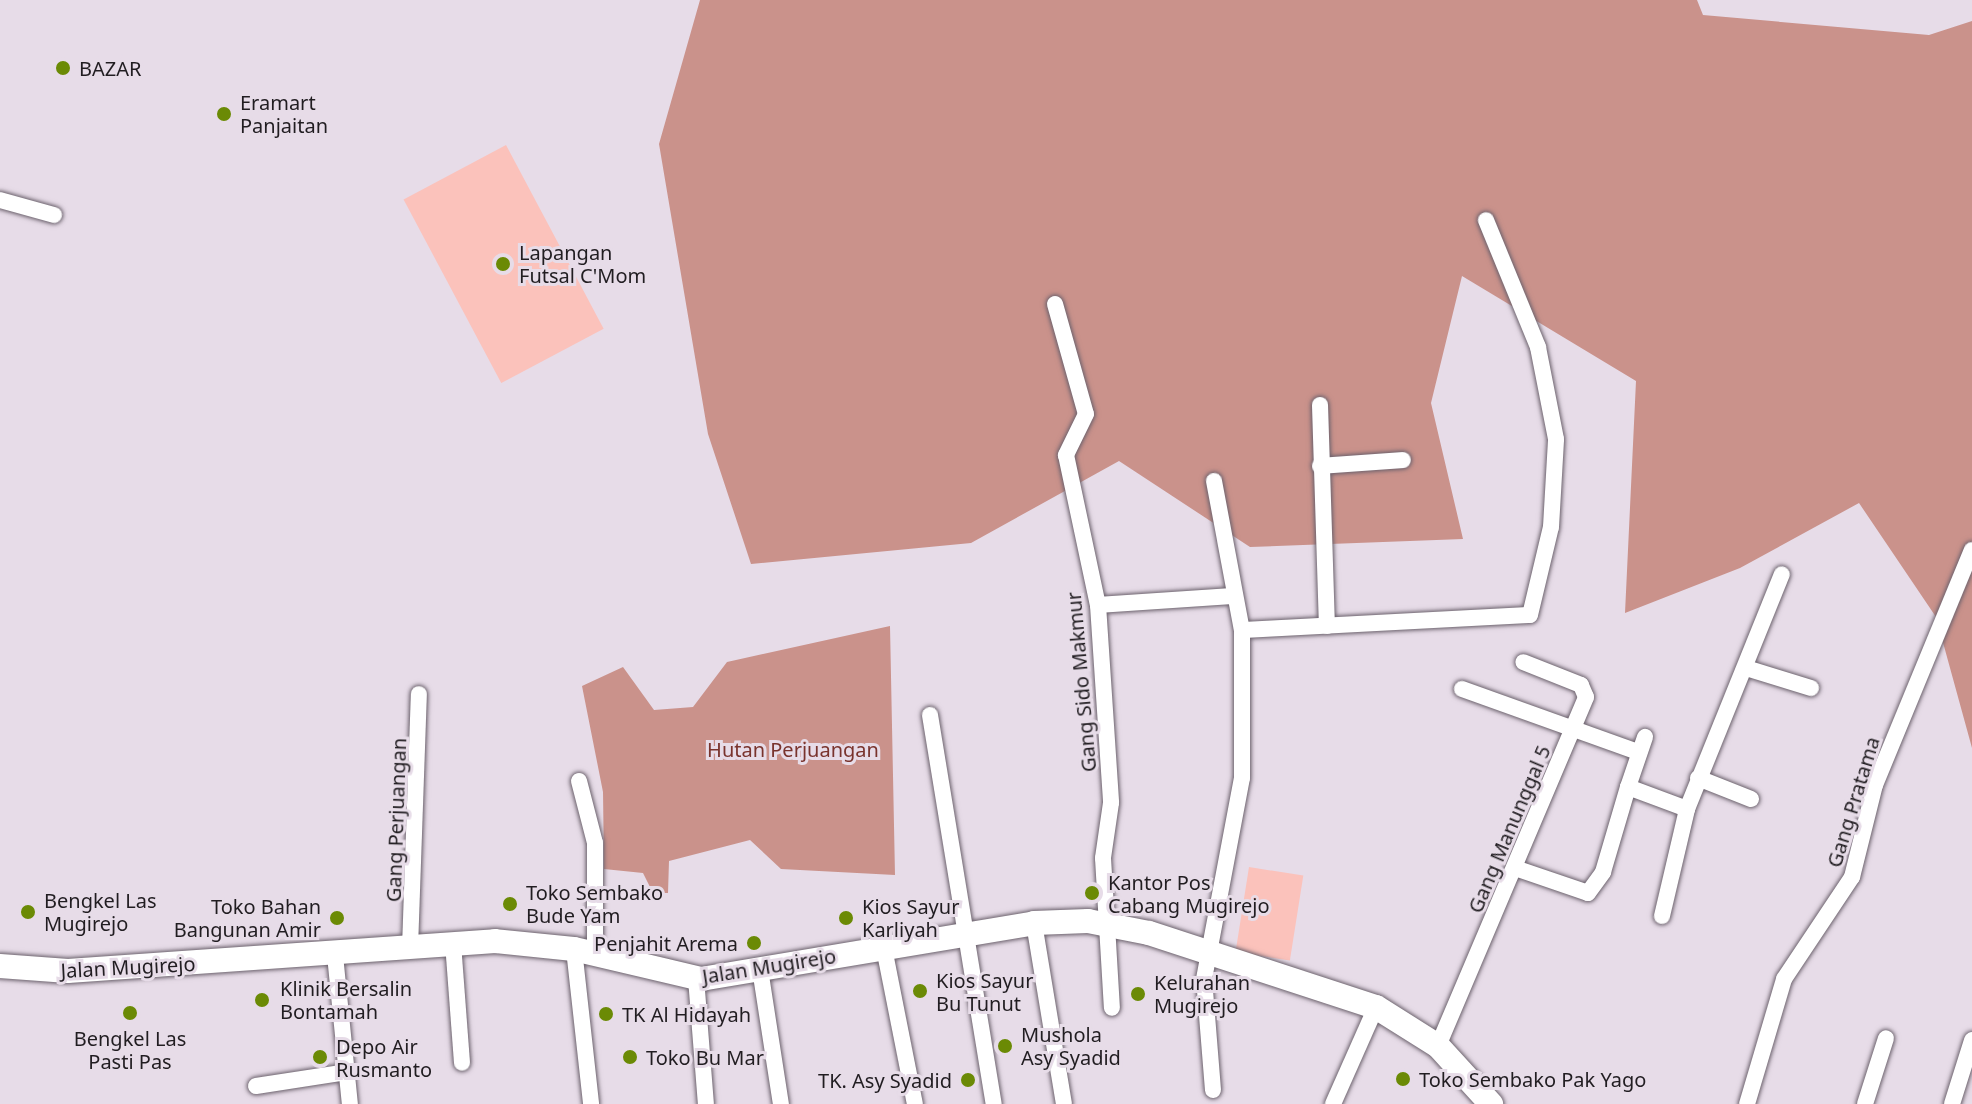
<!DOCTYPE html>
<html>
<head>
<meta charset="utf-8">
<style>
  body { margin:0 }
  #map { position:relative; width:1972px; height:1104px; overflow:hidden; background:#e7dce8; font-family:"Noto Sans",sans-serif }
  div>[style] { position:absolute }
  .green>* { inset:0; background:#fbc2bb; transform-origin:0 0 }
  .forest>* { inset:0; background:#ca928b }
  .roads { filter:drop-shadow(0 0 2px #6c626d) drop-shadow(0 0 2px #6c626d) }
  .street>* { height:16px; margin:-8px; padding:0 8px; transform-origin:8px; border-radius:8px; background:#fff }
  .secondary>* { height:24px; margin:-12px; padding:0 12px; transform-origin:12px; border-radius:12px; background:#fff }
  .dots>* { width:22px; height:22px; translate:-50% -50%; box-sizing:border-box; border:4px solid #e7dce8; border-radius:50% }
  span { translate:-50% -50%; white-space:nowrap; text-align:center; line-height:1.15; -webkit-text-stroke:6px #e7dce8; paint-order:stroke }
  .poi-label { font-size:20px; color:#211d21 }
  .left { translate:0 -50%; text-align:left }
  .right { translate:-100% -50%; text-align:right }
  .street-label { font-size:20px; color:#211d21 }
  .park-label { font-size:20px; color:#79332d }
</style>
</head>
<body>
<div id="map">
  <div class="green">
    <i style="left:506px;top:145px;width:208px;height:116px;rotate:62deg"></i>
    <i style="left:1249px;top:867px;width:55px;height:86px;rotate:9deg"></i>
  </div>
  <div class="forest">
    <i style="clip-path:polygon(700px 0,1697px 0,1703px 15px,1929px 35px,1972px 21px,1972px 748px,1936px 617px,1859px 503px,1740px 568px,1625px 613px,1636px 381px,1462px 276px,1431px 403px,1463px 539px,1250px 547px,1119px 461px,971px 543px,751px 564px,708px 434px,659px 144px)"></i>
    <i style="clip-path:polygon(890px 626px,895px 875px,781px 869px,750px 840px,669px 861px,668px 893px,653px 893px,643px 873px,604px 869px,603px 792px,582px 686px,623px 667px,654px 710px,693px 707px,727px 662px)"></i>
  </div>
  <div class="roads">
    <div class="street">
      <i style="left:0;top:200px;width:56px;rotate:15.5deg"></i>
      <i style="left:1055px;top:304px;width:114px;rotate:74.3deg"></i>
      <i style="left:1086px;top:414px;width:46px;rotate:116deg"></i>
      <i style="left:1066px;top:455px;width:153px;rotate:78deg"></i>
      <i style="left:1098px;top:605px;width:198px;rotate:86.2deg"></i>
      <i style="left:1111px;top:803px;width:56px;rotate:98.3deg"></i>
      <i style="left:1103px;top:858px;width:150px;rotate:86.6deg"></i>
      <i style="left:1320px;top:405px;width:221px;rotate:88.2deg"></i>
      <i style="left:1320px;top:466px;width:83px;rotate:-4.1deg"></i>
      <i style="left:1214px;top:481px;width:152px;rotate:79.4deg"></i>
      <i style="left:1098px;top:605px;width:134px;rotate:-3.8deg"></i>
      <i style="left:1746px;top:668px;width:68px;rotate:17.1deg"></i>
      <i style="left:1462px;top:689px;width:187px;rotate:19.7deg"></i>
      <i style="left:930px;top:715px;width:394px;rotate:80.7deg"></i>
      <i style="left:1698px;top:778px;width:57px;rotate:21.6deg"></i>
      <i style="left:579px;top:781px;width:64px;rotate:75.5deg"></i>
      <i style="left:595px;top:843px;width:111px;rotate:90deg"></i>
      <i style="left:1628px;top:787px;width:53px;rotate:-71.2deg"></i>
      <i style="left:1515px;top:868px;width:77px;rotate:18.9deg"></i>
      <i style="left:1588px;top:893px;width:26px;rotate:-54deg"></i>
      <i style="left:1603px;top:872px;width:89px;rotate:-73.6deg"></i>
      <i style="left:1628px;top:787px;width:63px;rotate:20.4deg"></i>
      <i style="left:1687px;top:809px;width:253px;rotate:-68deg"></i>
      <i style="left:1662px;top:916px;width:110px;rotate:-76.8deg"></i>
      <i style="left:1034px;top:923px;width:183px;rotate:80.6deg"></i>
      <i style="left:453px;top:943px;width:120px;rotate:85.7deg"></i>
      <i style="left:410px;top:948px;width:254px;rotate:-88deg"></i>
      <i style="left:884px;top:948px;width:159px;rotate:78.8deg"></i>
      <i style="left:574px;top:949px;width:156px;rotate:83.7deg"></i>
      <i style="left:335px;top:955px;width:150px;rotate:84.3deg"></i>
      <i style="left:760px;top:969px;width:137px;rotate:81.2deg"></i>
      <i style="left:696px;top:978px;width:126px;rotate:85.5deg"></i>
      <i style="left:1438px;top:1046px;width:379px;rotate:-67deg"></i>
      <i style="left:1586px;top:697px;width:13px;rotate:-113deg"></i>
      <i style="left:1581px;top:685px;width:62px;rotate:-158.4deg"></i>
      <i style="left:256px;top:1086px;width:93px;rotate:-8.7deg"></i>
      <i style="left:1213px;top:1090px;width:111px;rotate:-94.6deg"></i>
      <i style="left:1204px;top:979px;width:205px;rotate:-79.3deg"></i>
      <i style="left:1242px;top:778px;width:148px;rotate:-90deg"></i>
      <i style="left:1242px;top:630px;width:288px;rotate:-3deg"></i>
      <i style="left:1530px;top:615px;width:90px;rotate:-76.6deg"></i>
      <i style="left:1551px;top:527px;width:88px;rotate:-86.7deg"></i>
      <i style="left:1556px;top:439px;width:94px;rotate:-101.1deg"></i>
      <i style="left:1538px;top:347px;width:137px;rotate:-112.3deg"></i>
      <i style="left:1333px;top:1104px;width:106px;rotate:-66.1deg"></i>
      <i style="left:1747px;top:1104px;width:130px;rotate:-73.5deg"></i>
      <i style="left:1784px;top:979px;width:123px;rotate:-56.3deg"></i>
      <i style="left:1852px;top:877px;width:95px;rotate:-76deg"></i>
      <i style="left:1875px;top:785px;width:254px;rotate:-67.6deg"></i>
      <i style="left:1865px;top:1104px;width:69px;rotate:-72.3deg"></i>
      <i style="left:1952px;top:1104px;width:67px;rotate:-72.6deg"></i>
    </div>
    <div class="secondary">
      <i style="left:0;top:966px;width:68px;rotate:4.2deg"></i>
      <i style="left:68px;top:971px;width:428px;rotate:-4deg"></i>
      <i style="left:495px;top:941px;width:79px;rotate:5.8deg"></i>
      <i style="left:574px;top:949px;width:130px;rotate:13.3deg"></i>
      <i style="left:701px;top:979px;width:338px;rotate:-9.5deg"></i>
      <i style="left:1034px;top:923px;width:54px;rotate:-2.1deg"></i>
      <i style="left:1088px;top:921px;width:62px;rotate:11.1deg"></i>
      <i style="left:1149px;top:933px;width:239px;rotate:18.1deg"></i>
      <i style="left:1376px;top:1007px;width:73px;rotate:32.2deg"></i>
      <i style="left:1438px;top:1046px;width:79px;rotate:47.6deg"></i>
    </div>
  </div>
  <div class="dots">
    <i style="left:63px;top:68px;background:#6b8a05"></i>
    <i style="left:224px;top:114px;background:#6b8a05"></i>
    <i style="left:503px;top:264px;background:#6b8a05"></i>
    <i style="left:1092px;top:893px;background:#6b8a05"></i>
    <i style="left:510px;top:904px;background:#6b8a05"></i>
    <i style="left:28px;top:912px;background:#6b8a05"></i>
    <i style="left:337px;top:918px;background:#6b8a05"></i>
    <i style="left:846px;top:918px;background:#6b8a05"></i>
    <i style="left:754px;top:943px;background:#6b8a05"></i>
    <i style="left:920px;top:991px;background:#6b8a05"></i>
    <i style="left:1138px;top:994px;background:#6b8a05"></i>
    <i style="left:262px;top:1000px;background:#6b8a05"></i>
    <i style="left:130px;top:1013px;background:#6b8a05"></i>
    <i style="left:606px;top:1014px;background:#6b8a05"></i>
    <i style="left:1005px;top:1046px;background:#6b8a05"></i>
    <i style="left:320px;top:1057px;background:#6b8a05"></i>
    <i style="left:630px;top:1057px;background:#6b8a05"></i>
    <i style="left:1403px;top:1079px;background:#6b8a05"></i>
    <i style="left:968px;top:1080px;background:#6b8a05"></i>
  </div>
  <div class="poi-label">
    <span class="left" style="left:79px;top:68px">BAZAR</span>
    <span class="left" style="left:240px;top:114px">Eramart<br>Panjaitan</span>
    <span class="left" style="left:519px;top:264px">Lapangan<br>Futsal C'Mom</span>
    <span class="left" style="left:1108px;top:894px">Kantor Pos<br>Cabang Mugirejo</span>
    <span class="left" style="left:526px;top:904px">Toko Sembako<br>Bude Yam</span>
    <span class="left" style="left:44px;top:912px">Bengkel Las<br>Mugirejo</span>
    <span class="right" style="left:321px;top:918px">Toko Bahan<br>Bangunan Amir</span>
    <span class="left" style="left:862px;top:918px">Kios Sayur<br>Karliyah</span>
    <span class="right" style="left:738px;top:943px">Penjahit Arema</span>
    <span class="left" style="left:936px;top:992px">Kios Sayur<br>Bu Tunut</span>
    <span class="left" style="left:1154px;top:994px">Kelurahan<br>Mugirejo</span>
    <span class="left" style="left:280px;top:1000px">Klinik Bersalin<br>Bontamah</span>
    <span class="left" style="left:622px;top:1014px">TK Al Hidayah</span>
    <span class="left" style="left:1021px;top:1046px">Mushola<br>Asy Syadid</span>
    <span style="left:130px;top:1050px">Bengkel Las<br>Pasti Pas</span>
    <span class="left" style="left:336px;top:1058px">Depo Air<br>Rusmanto</span>
    <span class="left" style="left:646px;top:1057px">Toko Bu Mar</span>
    <span class="left" style="left:1419px;top:1079px">Toko Sembako Pak Yago</span>
    <span class="right" style="left:952px;top:1080px">TK. Asy Syadid</span>
  </div>
  <div class="street-label">
    <span style="left:1081px;top:682px;rotate:-95deg">Gang Sido Makmur</span>
    <span style="left:1853px;top:802px;rotate:-73deg">Gang Pratama</span>
    <span style="left:396px;top:820px;rotate:-88deg">Gang Perjuangan</span>
    <span style="left:1509px;top:829px;rotate:-67deg">Gang Manunggal 5</span>
    <span style="left:769px;top:966px;rotate:-9deg">Jalan Mugirejo</span>
    <span style="left:128px;top:967px;rotate:-3deg">Jalan Mugirejo</span>
  </div>
  <div class="park-label">
    <span style="left:793px;top:749px">Hutan Perjuangan</span>
  </div>
</div>
</body>
</html>
